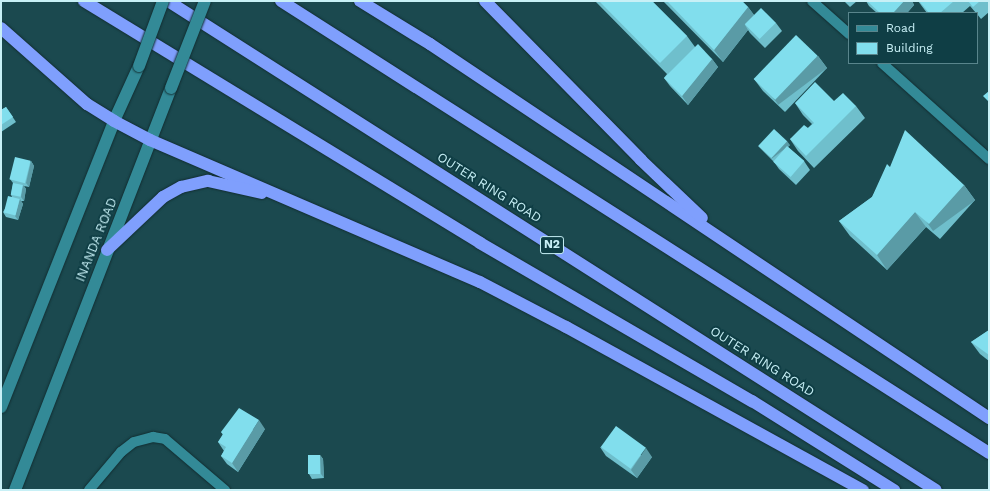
<!DOCTYPE html>
<html>
<head>
<meta charset="utf-8">
<style>
  body { margin:0 }
  #map { position:relative; width:990px; height:491px; overflow:hidden; background:#1b494f; font-family:"Work Sans",sans-serif }
  div>[style] { position:absolute }
  .roads { filter:drop-shadow(0 0 1px #122d31) drop-shadow(0 0 1px #122d31) }
  .lane>* { height:10px; margin:-5px; padding:0 5px; transform-origin:5px; border-radius:5px; background:#338a97 }
  .secondary>* { height:12px; margin:-6px; padding:0 6px; transform-origin:6px; border-radius:6px; background:#338a97 }
  .highway>* { height:12px; margin:-6px; padding:0 6px; transform-origin:6px; border-radius:6px; background:#7f9ffd }
  .bridges { filter:drop-shadow(0 0 1px #122d31) drop-shadow(0 0 1px #122d31) }
  .secondary-bridge>* { height:12px; margin:-6px; padding:0 6px; transform-origin:6px; border-radius:6px; background:#338a97 }
  .wall>* { inset:0; background:#6fbfcc }
  .shaded-wall>* { inset:0; background:#5a9ba6; transform-origin:0 0 }
  .building>* { inset:0; background:#81deed; transform-origin:0 0 }
  span { translate:-50% -50%; white-space:nowrap; text-align:center; line-height:1.15; -webkit-text-stroke:4px #0f3e45; paint-order:stroke }
  .shield-label span { padding:1px 3px; background:#0f3e45; border:1px solid; border-radius:3px; -webkit-text-stroke-width:0 }
  .shield-label { font-size:12px; color:#c8f0f6; font-weight:700 }
  .street-label { font-size:13px; color:#c8f0f6 }
  .frame { position:absolute; inset:0; border:2px solid #c8f0f6; pointer-events:none }
  .legend { position:absolute; left:848px; top:12px; width:130px; height:52px; box-sizing:border-box; background:#0f3e45; border:1px solid #59858c; margin:0; padding:5px 7px; list-style:none; font-size:12px; color:#c8f0f6 }
  .legend li { display:flex; align-items:center; gap:8px; height:20px }
  .legend b { width:20px; border:1px solid #59858c }
</style>
</head>
<body>
<div id="map">
  <div class="roads">
    <div class="lane">
      <i style="left:812px;top:1px;width:50px;rotate:41.7deg"></i>
      <i style="left:882px;top:63px;width:144px;rotate:41.9deg"></i>
      <i style="left:89px;top:490px;width:50px;rotate:-49.9deg"></i>
      <i style="left:121px;top:452px;width:16px;rotate:-38deg"></i>
      <i style="left:134px;top:442px;width:20px;rotate:-15deg"></i>
      <i style="left:153px;top:437px;width:12px;rotate:9deg"></i>
      <i style="left:165px;top:439px;width:79px;rotate:40.4deg"></i>
    </div>
    <div class="secondary">
      <i style="left:1px;top:407px;width:308px;rotate:-68.4deg"></i>
      <i style="left:114px;top:121px;width:60px;rotate:-65.6deg"></i>
      <i style="left:15px;top:490px;width:431px;rotate:-68.8deg"></i>
    </div>
    <div class="highway">
      <i style="left:84px;top:1px;width:464px;rotate:31.4deg"></i>
      <i style="left:480px;top:243px;width:315px;rotate:30.2deg"></i>
      <i style="left:752px;top:401px;width:168px;rotate:32.1deg"></i>
      <i style="left:168px;top:1px;width:910px;rotate:32.49deg"></i>
      <i style="left:281px;top:1px;width:840px;rotate:32.55deg"></i>
      <i style="left:360px;top:1px;width:82px;rotate:31.6deg"></i>
      <i style="left:430px;top:44px;width:673px;rotate:33.78deg"></i>
      <i style="left:485px;top:1px;width:223px;rotate:45.5deg"></i>
      <i style="left:641px;top:160px;width:84px;rotate:43.6deg"></i>
      <i style="left:1px;top:28px;width:115px;rotate:41.5deg"></i>
      <i style="left:87px;top:104px;width:32px;rotate:32deg"></i>
      <i style="left:114px;top:121px;width:41px;rotate:27.8deg"></i>
      <i style="left:150px;top:140px;width:359px;rotate:23.3deg"></i>
      <i style="left:480px;top:282px;width:97px;rotate:27.6deg"></i>
      <i style="left:566px;top:327px;width:339px;rotate:28.8deg"></i>
      <i style="left:107px;top:250px;width:77px;rotate:-43.4deg"></i>
      <i style="left:163px;top:197px;width:21px;rotate:-29deg"></i>
      <i style="left:181px;top:187px;width:28px;rotate:-13deg"></i>
      <i style="left:208px;top:181px;width:55px;rotate:12.5deg"></i>
    </div>
  </div>
  <div class="bridges">
    <div class="secondary-bridge">
      <i style="left:139px;top:66px;width:69px;rotate:-69.7deg"></i>
      <i style="left:171px;top:88px;width:93px;rotate:-68.7deg"></i>
    </div>
  </div>
  <div class="wall">
    <i style="clip-path:polygon(595px 1px,652px 1px,687px 36px,695px 47px,712px 59px,718px 67px,688px 105px,670px 86px,664px 78px,667px 74px)"></i>
    <i style="clip-path:polygon(663px 1px,742px 1px,748px 7px,754px 15px,776px 23px,782px 31px,765px 48px,750px 33px,748px 30px,723px 62px)"></i>
    <i style="clip-path:polygon(844px 1px,857px 1px,850px 7px)"></i>
    <i style="clip-path:polygon(866px 1px,912px 1px,914px 5px,907px 13px,877px 13px,869px 6px)"></i>
    <i style="clip-path:polygon(918px 1px,989px 1px,989px 12px,981px 19px,977px 14px,977px 13px,976px 13px,970px 6px,962px 13px,927px 13px)"></i>
    <i style="clip-path:polygon(818px 56px,827px 68px,785px 112px,763px 91px,754px 79px)"></i>
    <i style="clip-path:polygon(834px 101px,856px 106px,865px 118px,814px 168px,798px 151px,790px 139px,808px 128px,812px 124px,803px 115px,795px 103px)"></i>
    <i style="clip-path:polygon(6px 107px,16px 122px,1px 132px,1px 110px)"></i>
    <i style="clip-path:polygon(790px 145px,788px 147px,804px 161px,810px 170px,796px 185px,779px 169px,774px 162px,758px 146px)"></i>
    <i style="clip-path:polygon(31px 161px,34px 166px,29px 187px,24px 186px,26px 189px,24px 201px,21px 201px,23px 204px,18px 220px,6px 217px,3px 212px,12px 197px,11px 195px,13px 183px,10px 179px)"></i>
    <i style="clip-path:polygon(890px 167px,964px 185px,975px 200px,940px 239px,926px 227px,887px 270px,850px 236px,839px 221px,872px 197px)"></i>
    <i style="clip-path:polygon(989px 330px,989px 361px,980px 354px,971px 342px)"></i>
    <i style="clip-path:polygon(265px 429px,238px 472px,227px 464px,221px 456px,224px 451px,218px 442px,223px 435px,221px 432px)"></i>
    <i style="clip-path:polygon(600px 447px,652px 457px,637px 478px,606px 456px)"></i>
    <i style="clip-path:polygon(320px 455px,323px 459px,324px 478px,312px 479px,309px 474px)"></i>
  </div>
  <div class="shaded-wall">
    <i style="clip-path:polygon(904px 1px,912px 1px,914px 5px,907px 13px,893px 13px)"></i>
    <i style="clip-path:polygon(748px 7px,757px 19px,745px 25px,748px 30px,723px 62px,714px 50px)"></i>
    <i style="left:818px;top:56px;width:15px;height:61px;rotate:53deg"></i>
    <i style="clip-path:polygon(712px 59px,718px 67px,688px 105px,682px 96px)"></i>
    <i style="left:787px;top:141px;width:5px;height:23px;rotate:53deg"></i>
    <i style="clip-path:polygon(31px 161px,34px 166px,29px 187px,26px 183px)"></i>
    <i style="clip-path:polygon(23px 185px,26px 189px,24px 201px,21px 197px)"></i>
    <i style="left:964px;top:185px;width:19px;height:52px;rotate:54deg"></i>
    <i style="clip-path:polygon(20px 199px,23px 204px,18px 220px,15px 216px)"></i>
    <i style="clip-path:polygon(915px 212px,926px 227px,887px 270px,877px 255px)"></i>
    <i style="clip-path:polygon(259px 420px,265px 429px,238px 472px,232px 463px)"></i>
    <i style="clip-path:polygon(646px 448px,652px 457px,637px 478px,631px 470px)"></i>
    <i style="clip-path:polygon(320px 455px,323px 459px,324px 478px,321px 474px)"></i>
  </div>
  <div class="building">
    <i style="clip-path:polygon(599px 1px,652px 1px,687px 36px,660px 63px)"></i>
    <i style="clip-path:polygon(667px 1px,742px 1px,748px 7px,714px 50px)"></i>
    <i style="clip-path:polygon(867px 1px,904px 1px,893px 13px,880px 13px)"></i>
    <i style="clip-path:polygon(919px 1px,954px 1px,940px 13px,929px 13px)"></i>
    <i style="clip-path:polygon(968px 1px,980px 1px,973px 7px)"></i>
    <i style="left:761px;top:8px;width:21px;height:23px;rotate:45deg"></i>
    <i style="left:796px;top:35px;width:30px;height:61px;rotate:44deg"></i>
    <i style="clip-path:polygon(698px 44px,712px 59px,682px 96px,664px 78px)"></i>
    <i style="clip-path:polygon(815px 82px,834px 101px,843px 93px,856px 106px,806px 156px,790px 139px,804px 125px,808px 128px,814px 123px,795px 103px)"></i>
    <i style="clip-path:polygon(989px 91px,989px 102px,983px 96px)"></i>
    <i style="clip-path:polygon(6px 107px,13px 117px,1px 125px,1px 110px)"></i>
    <i style="left:774px;top:129px;width:18px;height:23px;rotate:43deg"></i>
    <i style="clip-path:polygon(905px 130px,964px 185px,929px 224px,915px 212px,877px 255px,839px 221px,872px 197px,887px 164px,890px 167px)"></i>
    <i style="left:787px;top:146px;width:23px;height:21px;rotate:41deg"></i>
    <i style="left:15px;top:157px;width:16px;height:23px;rotate:14deg"></i>
    <i style="left:13px;top:183px;width:10px;height:12px;rotate:11deg"></i>
    <i style="left:8px;top:196px;width:12px;height:17px;rotate:14deg"></i>
    <i style="clip-path:polygon(989px 330px,989px 355px,971px 342px)"></i>
    <i style="clip-path:polygon(239px 408px,259px 420px,232px 463px,221px 456px,226px 447px,218px 442px,223px 434px,221px 432px)"></i>
    <i style="left:616px;top:426px;width:37px;height:26px;rotate:36deg"></i>
    <i style="left:308px;top:455px;width:12px;height:19px"></i>
  </div>
  <div class="shield-label">
    <span style="left:552px;top:245px">N2</span>
  </div>
  <div class="street-label">
    <span style="left:489px;top:188px;rotate:32deg">OUTER RING ROAD</span>
    <span style="left:97px;top:240px;rotate:-68deg">INANDA ROAD</span>
    <span style="left:762px;top:362px;rotate:32deg">OUTER RING ROAD</span>
  </div>
  <div class="frame"></div>
  <ul class="legend">
  <li><b style="height:5px;background:#338a97"></b>Road</li>
  <li><b style="height:11px;background:#81deed"></b>Building</li>
  </ul>
</div>
</body>
</html>
